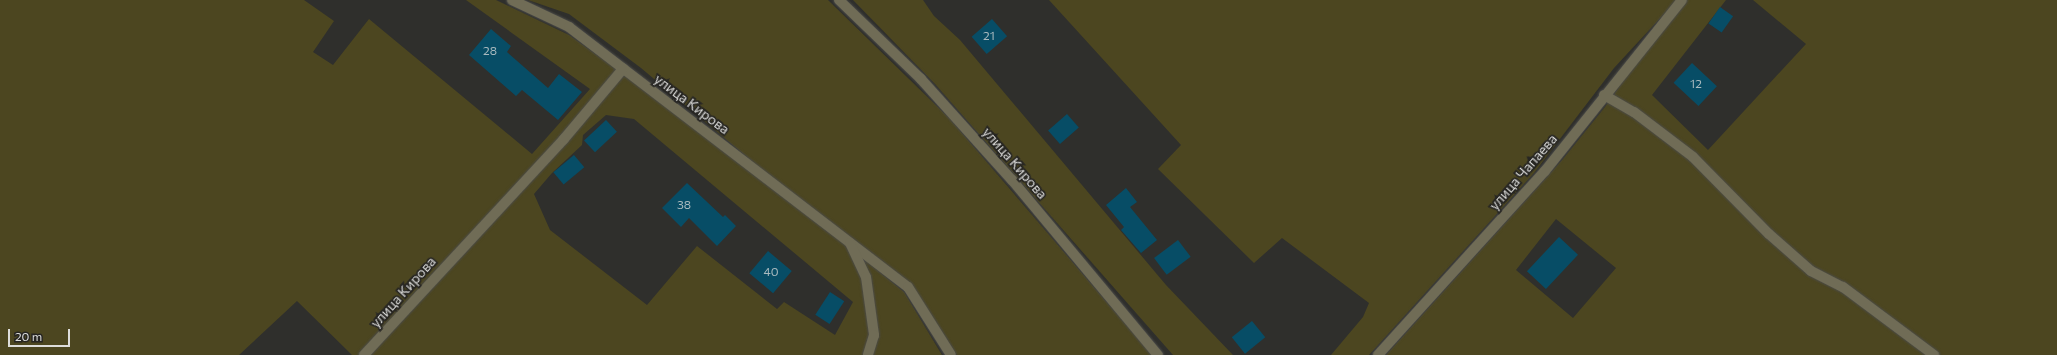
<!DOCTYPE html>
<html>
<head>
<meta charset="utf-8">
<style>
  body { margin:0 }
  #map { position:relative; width:2057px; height:355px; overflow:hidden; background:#2f2f2c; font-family:Commissioner,sans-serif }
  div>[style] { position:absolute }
  .green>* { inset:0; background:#4c4620 }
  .building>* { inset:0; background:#074d66; transform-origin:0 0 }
  .roads { filter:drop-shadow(0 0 1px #4b4b48) drop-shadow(0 0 1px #4b4b48) }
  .minor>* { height:10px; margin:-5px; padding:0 5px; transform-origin:5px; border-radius:5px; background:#706c56 }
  span { translate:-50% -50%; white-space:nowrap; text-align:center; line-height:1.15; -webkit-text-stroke:3.5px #262522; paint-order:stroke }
  .number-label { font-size:12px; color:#a8b9be }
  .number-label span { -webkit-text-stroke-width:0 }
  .street-label { font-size:14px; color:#dddddb }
  .scale { position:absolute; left:8px; top:329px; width:62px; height:18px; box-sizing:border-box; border:2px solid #dddddb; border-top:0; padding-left:5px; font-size:12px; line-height:14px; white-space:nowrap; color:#dddddb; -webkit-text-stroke:3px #262522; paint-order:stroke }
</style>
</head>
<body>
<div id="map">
  <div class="green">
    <i style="clip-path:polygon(evenodd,0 0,304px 0,334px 21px,313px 52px,333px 65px,369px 19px,532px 154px,590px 89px,466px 0,496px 0,569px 35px,644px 89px,834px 235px,904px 292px,942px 355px,352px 355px,297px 301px,239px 355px,0 355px,0 0,606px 115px,634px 119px,853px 302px,835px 335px,784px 302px,777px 309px,697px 246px,647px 305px,550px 230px,534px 194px,552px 173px,582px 145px,583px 135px,606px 115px)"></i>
    <i style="clip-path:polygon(528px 0,828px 0,949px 118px,1152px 355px,957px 355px,949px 348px,910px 284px,765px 172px,641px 68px,569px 14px)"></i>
    <i style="clip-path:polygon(853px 0,923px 0,934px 16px,960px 40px,1166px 285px,1233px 355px,1173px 355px,935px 84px)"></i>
    <i style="clip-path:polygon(1049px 0,1677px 0,1614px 68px,1534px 173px,1369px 355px,1331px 355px,1363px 317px,1369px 303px,1282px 238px,1254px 263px,1158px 169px,1181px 145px)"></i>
    <i style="clip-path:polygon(evenodd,1686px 0,1726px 0,1652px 95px,1708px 150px,1806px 44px,1753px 0,2057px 0,2057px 355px,1386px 355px,1563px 159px,1605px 107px,1649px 44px,1686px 0,1556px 219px,1616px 268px,1573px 318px,1516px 270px,1556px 219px)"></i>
  </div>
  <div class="building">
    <i style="left:1720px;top:7px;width:16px;height:20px;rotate:35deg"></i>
    <i style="left:992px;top:19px;width:23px;height:27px;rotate:49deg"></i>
    <i style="clip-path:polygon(491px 29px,511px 46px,507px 52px,548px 88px,559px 74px,582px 92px,558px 120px,522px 90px,516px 96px,469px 55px)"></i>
    <i style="left:1692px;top:63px;width:34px;height:27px;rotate:43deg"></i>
    <i style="left:1067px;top:114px;width:18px;height:25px;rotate:49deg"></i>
    <i style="left:606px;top:120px;width:16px;height:30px;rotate:47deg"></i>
    <i style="left:574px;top:155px;width:16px;height:27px;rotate:50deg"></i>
    <i style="clip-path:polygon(687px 183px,723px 217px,725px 215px,736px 226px,717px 246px,689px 218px,681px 227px,662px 208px)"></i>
    <i style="clip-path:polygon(1126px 188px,1137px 202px,1130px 207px,1157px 240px,1141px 253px,1121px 230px,1124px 227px,1106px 205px)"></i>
    <i style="left:1559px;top:237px;width:26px;height:47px;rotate:43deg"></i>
    <i style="left:1178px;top:240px;width:21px;height:30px;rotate:53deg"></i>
    <i style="left:768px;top:251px;width:31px;height:29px;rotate:40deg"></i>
    <i style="left:830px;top:292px;width:17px;height:27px;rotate:33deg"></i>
    <i style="left:1252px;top:321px;width:21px;height:26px;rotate:51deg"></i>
  </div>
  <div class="roads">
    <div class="minor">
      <i style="left:512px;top:0;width:63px;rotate:25.3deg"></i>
      <i style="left:569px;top:27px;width:427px;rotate:37.5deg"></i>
      <i style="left:908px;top:287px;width:80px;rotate:57.7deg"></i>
      <i style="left:839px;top:0;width:114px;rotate:43.9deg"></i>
      <i style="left:921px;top:79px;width:136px;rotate:48deg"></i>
      <i style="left:1012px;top:180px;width:228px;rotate:50.2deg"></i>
      <i style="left:1604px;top:95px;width:34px;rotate:30deg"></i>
      <i style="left:1634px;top:112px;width:74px;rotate:37.3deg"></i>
      <i style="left:1693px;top:157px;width:108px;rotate:45.4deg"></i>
      <i style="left:1769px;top:234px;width:56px;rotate:41.4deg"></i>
      <i style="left:1811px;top:271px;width:36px;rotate:27deg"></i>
      <i style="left:1843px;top:287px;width:114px;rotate:36.8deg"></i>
      <i style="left:850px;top:243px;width:38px;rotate:65deg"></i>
      <i style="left:866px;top:277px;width:59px;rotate:82.1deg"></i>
      <i style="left:874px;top:335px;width:21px;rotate:107deg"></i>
      <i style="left:364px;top:355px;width:294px;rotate:-47.2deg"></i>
      <i style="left:564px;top:139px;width:92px;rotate:-49.9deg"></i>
      <i style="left:1378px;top:355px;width:248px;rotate:-47.8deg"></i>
      <i style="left:1545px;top:171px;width:219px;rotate:-51.3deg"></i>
    </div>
  </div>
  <div class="number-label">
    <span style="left:989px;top:36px">21</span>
    <span style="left:490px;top:51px">28</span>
    <span style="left:1696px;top:84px">12</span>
    <span style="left:684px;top:205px">38</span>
    <span style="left:771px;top:272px">40</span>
  </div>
  <div class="street-label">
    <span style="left:692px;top:104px;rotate:37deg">улица Кирова</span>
    <span style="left:1015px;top:163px;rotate:49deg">улица Кирова</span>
    <span style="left:1523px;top:172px;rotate:-49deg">улица Чапаева</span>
    <span style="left:403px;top:292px;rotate:-48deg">улица Кирова</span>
  </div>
  <div class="scale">20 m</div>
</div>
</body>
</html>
